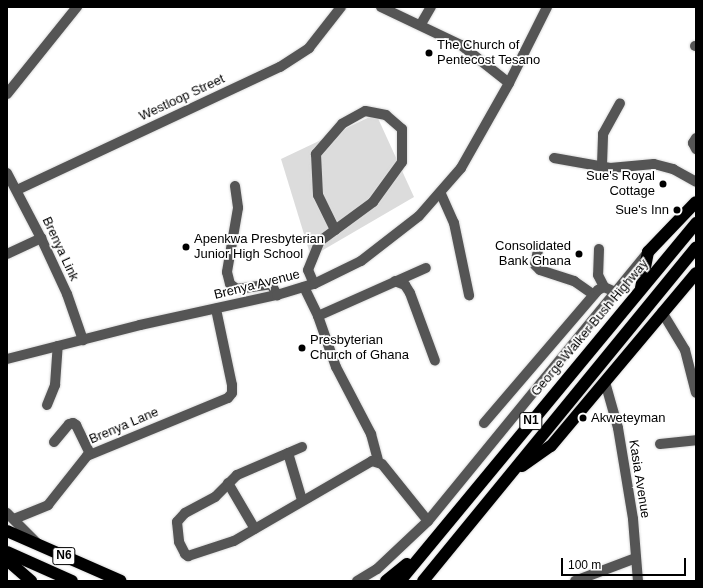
<!DOCTYPE html>
<html>
<head>
<meta charset="utf-8">
<style>
  body { margin:0 }
  #map { position:relative; width:703px; height:588px; overflow:hidden; background:#fff; font-family:Helvetica,sans-serif }
  div>[style] { position:absolute }
  .green>* { inset:0; background:#dcdcdc }
  .roads { filter:drop-shadow(0 0 1px #dbdbdb) drop-shadow(0 0 1px #dbdbdb) }
  .minor>* { height:10px; margin:-5px; padding:0 5px; transform-origin:5px; border-radius:5px; background:#555 }
  .highway>* { height:12px; margin:-6px; padding:0 6px; transform-origin:6px; border-radius:6px; background:#000 }
  .dots>* { width:11px; height:11px; translate:-50% -50%; box-sizing:border-box; border:2px solid #fff; border-radius:50% }
  span { translate:-50% -50%; white-space:nowrap; text-align:center; line-height:1.15; -webkit-text-stroke:3.5px #fff; paint-order:stroke }
  .shield-label span { padding:1px 3px; background:#fff; border:1px solid; border-radius:3px; -webkit-text-stroke-width:0 }
  .shield-label { font-size:12px; color:#000; font-weight:700 }
  .poi-label { font-size:13px; color:#000 }
  .left { translate:0 -50%; text-align:left }
  .right { translate:-100% -50%; text-align:right }
  .street-label { font-size:13px; color:#000 }
  .frame { position:absolute; inset:0; border:8px solid #000; pointer-events:none }
  .scale { position:absolute; left:561px; top:558px; width:125px; height:18px; box-sizing:border-box; border:2px solid #000; border-top:0; padding-left:5px; font-size:12px; line-height:14px; white-space:nowrap; color:#000; -webkit-text-stroke:3px #fff; paint-order:stroke }
</style>
</head>
<body>
<div id="map">
  <div class="green">
    <i style="clip-path:polygon(376px 114px,414px 197px,311px 257px,281px 159px)"></i>
  </div>
  <div class="roads">
    <div class="minor">
      <i style="left:381px;top:7px;width:89px;rotate:25.4deg"></i>
      <i style="left:461px;top:45px;width:61px;rotate:38.4deg"></i>
      <i style="left:421px;top:24px;width:20px;rotate:-60deg"></i>
      <i style="left:695px;top:46px;width:1px"></i>
      <i style="left:7px;top:94px;width:112px;rotate:-51.2deg"></i>
      <i style="left:696px;top:138px;width:6px;rotate:121deg"></i>
      <i style="left:693px;top:143px;width:7px;rotate:63deg"></i>
      <i style="left:554px;top:158px;width:57px;rotate:10.1deg"></i>
      <i style="left:610px;top:168px;width:44px;rotate:-5.2deg"></i>
      <i style="left:654px;top:164px;width:20px;rotate:15deg"></i>
      <i style="left:673px;top:169px;width:26px;rotate:29deg"></i>
      <i style="left:602px;top:165px;width:31px;rotate:-88deg"></i>
      <i style="left:603px;top:134px;width:35px;rotate:-61deg"></i>
      <i style="left:7px;top:173px;width:73px;rotate:62.4deg"></i>
      <i style="left:41px;top:238px;width:62px;rotate:65.1deg"></i>
      <i style="left:67px;top:294px;width:49px;rotate:70.8deg"></i>
      <i style="left:235px;top:186px;width:22px;rotate:82deg"></i>
      <i style="left:238px;top:208px;width:65px;rotate:99.8deg"></i>
      <i style="left:227px;top:272px;width:12px;rotate:76deg"></i>
      <i style="left:230px;top:284px;width:9px;rotate:36deg"></i>
      <i style="left:237px;top:289px;width:34px;rotate:-8deg"></i>
      <i style="left:271px;top:284px;width:13px;rotate:61deg"></i>
      <i style="left:17px;top:190px;width:290px;rotate:-25.1deg"></i>
      <i style="left:280px;top:67px;width:35px;rotate:-33deg"></i>
      <i style="left:309px;top:48px;width:52px;rotate:-52deg"></i>
      <i style="left:441px;top:194px;width:32px;rotate:66deg"></i>
      <i style="left:454px;top:223px;width:74px;rotate:78.2deg"></i>
      <i style="left:599px;top:249px;width:26px;rotate:92deg"></i>
      <i style="left:598px;top:275px;width:13px;rotate:63deg"></i>
      <i style="left:538px;top:250px;width:15px;rotate:101deg"></i>
      <i style="left:535px;top:265px;width:7px;rotate:45deg"></i>
      <i style="left:540px;top:270px;width:36px;rotate:18deg"></i>
      <i style="left:574px;top:281px;width:24px;rotate:35deg"></i>
      <i style="left:7px;top:254px;width:38px;rotate:-25deg"></i>
      <i style="left:395px;top:281px;width:11px;rotate:22deg"></i>
      <i style="left:405px;top:285px;width:9px;rotate:58deg"></i>
      <i style="left:410px;top:293px;width:72px;rotate:69.8deg"></i>
      <i style="left:314px;top:284px;width:15px;rotate:-113deg"></i>
      <i style="left:308px;top:270px;width:31px;rotate:-68deg"></i>
      <i style="left:320px;top:241px;width:66px;rotate:-36.3deg"></i>
      <i style="left:373px;top:202px;width:49px;rotate:-54.1deg"></i>
      <i style="left:402px;top:162px;width:33px;rotate:-90deg"></i>
      <i style="left:402px;top:129px;width:21px;rotate:-139deg"></i>
      <i style="left:386px;top:115px;width:21px;rotate:-169deg"></i>
      <i style="left:365px;top:111px;width:26px;rotate:151deg"></i>
      <i style="left:342px;top:124px;width:40px;rotate:131deg"></i>
      <i style="left:316px;top:154px;width:41px;rotate:87.2deg"></i>
      <i style="left:318px;top:195px;width:39px;rotate:64deg"></i>
      <i style="left:304px;top:287px;width:32px;rotate:64deg"></i>
      <i style="left:318px;top:316px;width:54px;rotate:70.6deg"></i>
      <i style="left:336px;top:367px;width:76px;rotate:62.4deg"></i>
      <i style="left:371px;top:434px;width:28px;rotate:75deg"></i>
      <i style="left:662px;top:312px;width:44px;rotate:58.8deg"></i>
      <i style="left:685px;top:350px;width:44px;rotate:75.7deg"></i>
      <i style="left:318px;top:316px;width:118px;rotate:-24deg"></i>
      <i style="left:7px;top:359px;width:137px;rotate:-14.3deg"></i>
      <i style="left:140px;top:325px;width:140px;rotate:-12.4deg"></i>
      <i style="left:277px;top:295px;width:39px;rotate:-17deg"></i>
      <i style="left:314px;top:284px;width:52px;rotate:-26.1deg"></i>
      <i style="left:361px;top:261px;width:73px;rotate:-37.8deg"></i>
      <i style="left:419px;top:216px;width:64px;rotate:-48.8deg"></i>
      <i style="left:461px;top:168px;width:98px;rotate:-60.5deg"></i>
      <i style="left:509px;top:83px;width:85px;rotate:-63.4deg"></i>
      <i style="left:605px;top:382px;width:48px;rotate:74.2deg"></i>
      <i style="left:618px;top:428px;width:92px;rotate:80.6deg"></i>
      <i style="left:633px;top:519px;width:62px;rotate:85.4deg"></i>
      <i style="left:47px;top:405px;width:22px;rotate:-68deg"></i>
      <i style="left:55px;top:385px;width:39px;rotate:-86deg"></i>
      <i style="left:484px;top:423px;width:175px;rotate:-49.4deg"></i>
      <i style="left:598px;top:290px;width:7px;rotate:-27deg"></i>
      <i style="left:604px;top:287px;width:12px;rotate:24deg"></i>
      <i style="left:54px;top:442px;width:23px;rotate:-50deg"></i>
      <i style="left:69px;top:424px;width:4px;rotate:-14deg"></i>
      <i style="left:73px;top:423px;width:4px;rotate:34deg"></i>
      <i style="left:76px;top:425px;width:32px;rotate:64deg"></i>
      <i style="left:660px;top:444px;width:36px;rotate:-6deg"></i>
      <i style="left:302px;top:447px;width:71px;rotate:156.7deg"></i>
      <i style="left:237px;top:475px;width:31px;rotate:135deg"></i>
      <i style="left:215px;top:497px;width:34px;rotate:152deg"></i>
      <i style="left:185px;top:513px;width:12px;rotate:132deg"></i>
      <i style="left:177px;top:522px;width:20px;rotate:84deg"></i>
      <i style="left:179px;top:542px;width:13px;rotate:63deg"></i>
      <i style="left:185px;top:554px;width:4px;rotate:34deg"></i>
      <i style="left:188px;top:556px;width:48px;rotate:-18.1deg"></i>
      <i style="left:234px;top:541px;width:160px;rotate:-30.1deg"></i>
      <i style="left:372px;top:461px;width:10px;rotate:17deg"></i>
      <i style="left:382px;top:464px;width:73px;rotate:51.1deg"></i>
      <i style="left:288px;top:453px;width:49px;rotate:73.4deg"></i>
      <i style="left:228px;top:483px;width:53px;rotate:59.6deg"></i>
      <i style="left:7px;top:513px;width:42px;rotate:45deg"></i>
      <i style="left:14px;top:519px;width:37px;rotate:-22deg"></i>
      <i style="left:48px;top:505px;width:63px;rotate:-51.5deg"></i>
      <i style="left:87px;top:456px;width:152px;rotate:-22.4deg"></i>
      <i style="left:228px;top:398px;width:6px;rotate:-51deg"></i>
      <i style="left:232px;top:393px;width:8px;rotate:-90deg"></i>
      <i style="left:232px;top:385px;width:78px;rotate:-101.9deg"></i>
      <i style="left:357px;top:581px;width:23px;rotate:-31deg"></i>
      <i style="left:377px;top:569px;width:70px;rotate:-43.3deg"></i>
      <i style="left:428px;top:521px;width:348px;rotate:-50.7deg"></i>
      <i style="left:575px;top:581px;width:65px;rotate:-20.7deg"></i>
    </div>
    <div class="highway">
      <i style="left:641px;top:288px;width:37px;rotate:-79deg"></i>
      <i style="left:648px;top:252px;width:69px;rotate:-46.2deg"></i>
      <i style="left:522px;top:466px;width:35px;rotate:-35deg"></i>
      <i style="left:551px;top:446px;width:226px;rotate:-50deg"></i>
      <i style="left:7px;top:531px;width:124px;rotate:23.7deg"></i>
      <i style="left:7px;top:552px;width:71px;rotate:24deg"></i>
      <i style="left:7px;top:560px;width:32px;rotate:41deg"></i>
      <i style="left:386px;top:581px;width:27px;rotate:-39deg"></i>
      <i style="left:400px;top:581px;width:465px;rotate:-50.4deg"></i>
      <i style="left:423px;top:581px;width:431px;rotate:-50.7deg"></i>
    </div>
  </div>
  <div class="dots">
    <i style="left:429px;top:53px;background:#000"></i>
    <i style="left:663px;top:184px;background:#000"></i>
    <i style="left:677px;top:210px;background:#000"></i>
    <i style="left:186px;top:247px;background:#000"></i>
    <i style="left:579px;top:254px;background:#000"></i>
    <i style="left:302px;top:348px;background:#000"></i>
    <i style="left:583px;top:418px;background:#000"></i>
  </div>
  <div class="shield-label">
    <span style="left:531px;top:421px">N1</span>
    <span style="left:64px;top:556px">N6</span>
  </div>
  <div class="poi-label">
    <span class="left" style="left:437px;top:53px">The Church of<br>Pentecost Tesano</span>
    <span class="right" style="left:655px;top:184px">Sue's Royal<br>Cottage</span>
    <span class="right" style="left:669px;top:210px">Sue's Inn</span>
    <span class="left" style="left:194px;top:247px">Apenkwa Presbyterian<br>Junior High School</span>
    <span class="right" style="left:571px;top:254px">Consolidated<br>Bank Ghana</span>
    <span class="left" style="left:310px;top:348px">Presbyterian<br>Church of Ghana</span>
    <span class="left" style="left:591px;top:418px">Akweteyman</span>
  </div>
  <div class="street-label">
    <span style="left:182px;top:98px;rotate:-25deg">Westloop Street</span>
    <span style="left:60px;top:249px;rotate:65deg">Brenya Link</span>
    <span style="left:257px;top:285px;rotate:-14deg">Brenya Avenue</span>
    <span style="left:590px;top:328px;rotate:-50deg">George Walker Bush Highway</span>
    <span style="left:124px;top:426px;rotate:-23deg">Brenya Lane</span>
    <span style="left:639px;top:479px;rotate:81deg">Kasia Avenue</span>
  </div>
  <div class="frame"></div>
  <div class="scale">100 m</div>
</div>
</body>
</html>
